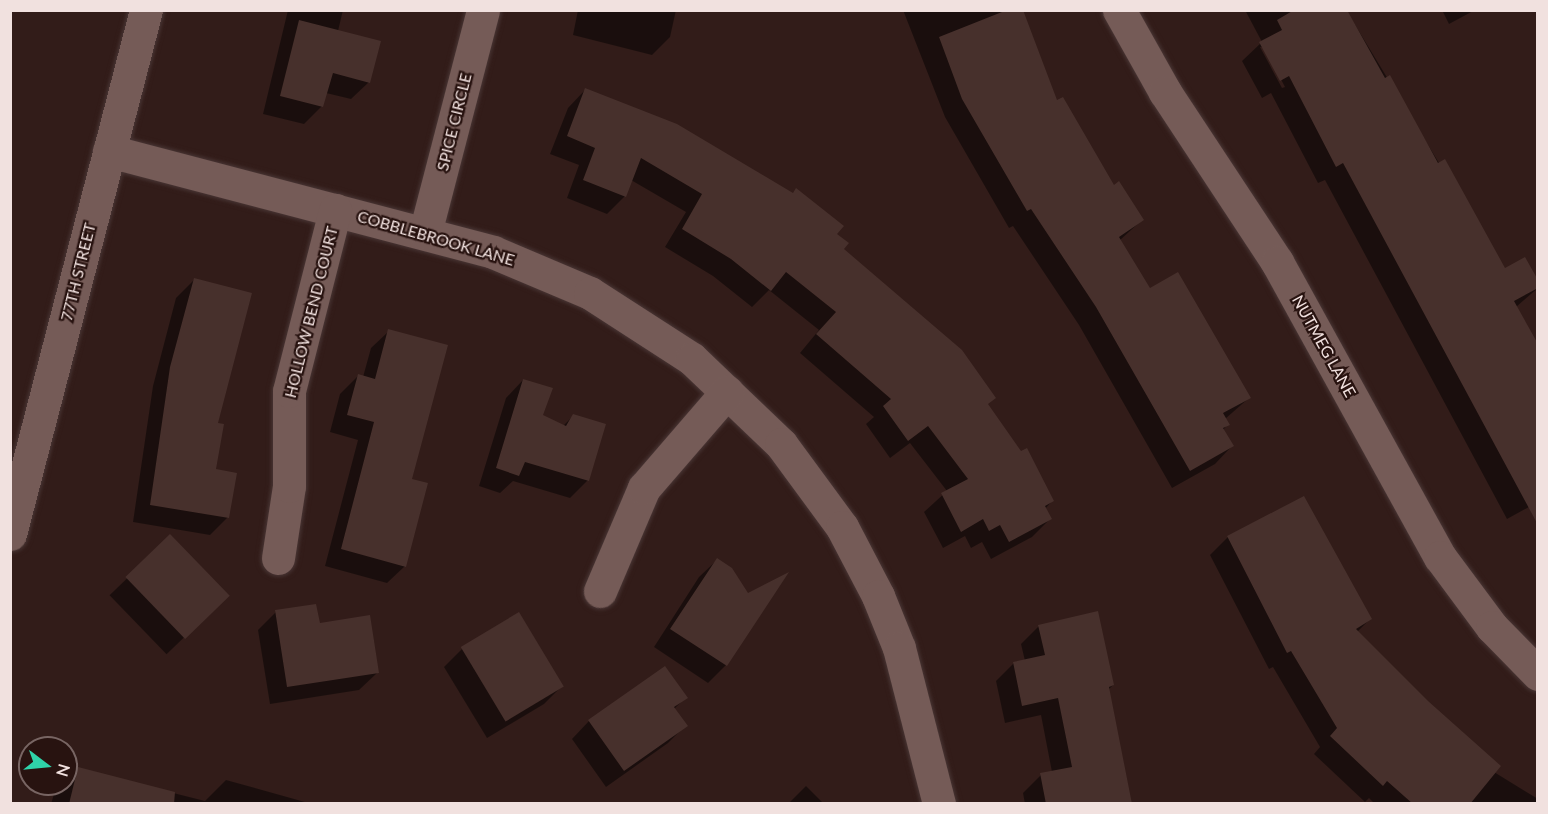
<!DOCTYPE html>
<html>
<head>
<meta charset="utf-8">
<style>
  body { margin:0 }
  #map { position:relative; width:1548px; height:814px; overflow:hidden; background:#321c19; font-family:Lato,sans-serif }
  div>[style] { position:absolute }
  .shadow>* { inset:0; background:#0007; transform-origin:0 0 }
  .building>* { inset:0; background:#47302c; transform-origin:0 0 }
  .roads { filter:drop-shadow(0 0 2px #493635) drop-shadow(0 0 2px #493635) }
  .minor>* { height:33px; margin:-16.5px; padding:0 16.5px; transform-origin:16.5px; border-radius:16.5px; background:#755b57 }
  span { translate:-50% -50%; white-space:nowrap; text-align:center; line-height:1.15; -webkit-text-stroke:4.5px #281310; paint-order:stroke }
  .street-label { font-size:16px; color:#f1e1df }
  .frame { position:absolute; inset:0; border:12px solid #f1e1df; pointer-events:none }
  .north { position:absolute; left:18px; top:736px; width:60px; height:60px; box-sizing:border-box; background:#281310; border:2px solid #786563; border-radius:50%; rotate:106deg; font-size:16px; font-weight:700; line-height:24px; text-align:center; color:#f1e1df }
  .north::after { content:''; display:block; margin:auto; width:21px; height:27px; background:#2fd4aa; clip-path:polygon(50% 0,100% 100%,50% 72%,0 100%) }
</style>
</head>
<body>
<div id="map">
  <div class="shadow">
    <i style="clip-path:polygon(288px 10px,343px 10px,338px 31px,369px 82px,351px 99px,326px 93px,322px 106px,304px 124px,263px 114px)"></i>
    <i style="clip-path:polygon(578px 10px,676px 10px,670px 37px,652px 55px,573px 35px)"></i>
    <i style="clip-path:polygon(903px 10px,1021px 10px,1056px 103px,1113px 187px,1142px 220px,1119px 241px,1149px 290px,1249px 398px,1225px 419px,1228px 424px,1223px 430px,1232px 446px,1215px 464px,1172px 488px,1079px 325px,1013px 226px,1009px 228px,945px 117px)"></i>
    <i style="clip-path:polygon(evenodd,1245px 10px,1346px 10px,1504px 270px,1538px 288px,1516px 307px,1538px 502px,1507px 519px,1325px 180px,1318px 183px,1271px 93px,1262px 98px,1242px 61px,1262px 42px,1245px 10px,1260px 47px,1264px 47px,1285px 87px,1282px 88px,1260px 47px)"></i>
    <i style="clip-path:polygon(1442px 10px,1475px 10px,1449px 24px)"></i>
    <i style="clip-path:polygon(585px 90px,835px 235px,842px 249px,987px 405px,1052px 501px,1045px 509px,1050px 519px,1032px 537px,991px 559px,982px 542px,971px 548px,965px 536px,943px 548px,924px 512px,947px 491px,910px 443px,890px 458px,866px 424px,874px 417px,800px 353px,819px 330px,769px 290px,752px 307px,713px 276px,665px 247px,686px 212px,631px 180px,625px 196px,607px 214px,567px 198px,579px 165px,550px 154px,568px 108px)"></i>
    <i style="clip-path:polygon(194px 280px,217px 424px,214px 471px,228px 517px,210px 535px,133px 522px,153px 386px,176px 298px)"></i>
    <i style="clip-path:polygon(389px 331px,410px 480px,405px 566px,387px 583px,325px 566px,358px 440px,330px 432px,340px 394px,358px 376px,363px 377px,371px 348px)"></i>
    <i style="clip-path:polygon(523px 380px,541px 416px,563px 426px,574px 415px,588px 480px,570px 498px,513px 481px,500px 493px,479px 486px,506px 398px)"></i>
    <i style="left:170px;top:537px;width:82px;height:84px;rotate:46deg"></i>
    <i style="clip-path:polygon(1228px 537px,1370px 619px,1357px 632px,1494px 772px,1538px 799px,1538px 804px,1375px 804px,1369px 798px,1365px 802px,1314px 754px,1320px 747px,1273px 667px,1269px 669px,1210px 555px)"></i>
    <i style="clip-path:polygon(717px 560px,748px 595px,784px 576px,726px 665px,708px 683px,654px 647px,699px 577px)"></i>
    <i style="clip-path:polygon(276px 612px,319px 625px,377px 673px,359px 690px,270px 704px,258px 630px)"></i>
    <i style="clip-path:polygon(1039px 626px,1113px 685px,1108px 690px,1130px 804px,1025px 804px,1023px 793px,1041px 775px,1052px 772px,1041px 715px,1005px 723px,996px 681px,1014px 663px,1025px 661px,1021px 644px)"></i>
    <i style="clip-path:polygon(462px 649px,562px 686px,544px 704px,487px 738px,444px 667px)"></i>
    <i style="clip-path:polygon(686px 697px,674px 709px,686px 725px,668px 743px,606px 787px,572px 739px,589px 721px)"></i>
    <i style="clip-path:polygon(78px 769px,205px 801px,226px 780px,312px 804px,51px 804px,54px 794px)"></i>
    <i style="clip-path:polygon(806px 786px,824px 804px,788px 804px)"></i>
  </div>
  <div class="building">
    <i style="clip-path:polygon(1007px 10px,1023px 10px,1057px 100px,1063px 97px,1114px 185px,1119px 181px,1144px 220px,1119px 237px,1150px 288px,1178px 272px,1251px 398px,1223px 413px,1230px 425px,1223px 428px,1234px 446px,1190px 471px,1096px 307px,1031px 209px,1027px 211px,962px 99px,939px 37px)"></i>
    <i style="clip-path:polygon(1294px 10px,1347px 10px,1385px 78px,1390px 75px,1438px 163px,1445px 159px,1505px 268px,1525px 257px,1538px 280px,1538px 288px,1514px 301px,1538px 344px,1538px 525px,1343px 163px,1336px 167px,1289px 76px,1280px 81px,1259px 42px,1282px 30px,1277px 20px)"></i>
    <i style="clip-path:polygon(299px 20px,381px 41px,370px 83px,333px 73px,323px 107px,280px 96px)"></i>
    <i style="clip-path:polygon(585px 88px,677px 124px,793px 193px,796px 188px,844px 226px,837px 234px,849px 243px,844px 249px,962px 350px,996px 398px,988px 404px,1021px 451px,1027px 448px,1054px 501px,1045px 506px,1052px 519px,1009px 542px,1000px 525px,989px 531px,983px 519px,961px 532px,941px 493px,968px 479px,928px 426px,908px 441px,883px 406px,891px 399px,816px 334px,836px 312px,786px 272px,771px 291px,731px 259px,682px 229px,702px 194px,641px 158px,626px 197px,583px 180px,595px 148px,567px 136px)"></i>
    <i style="clip-path:polygon(194px 278px,252px 293px,218px 423px,224px 424px,216px 469px,237px 473px,229px 518px,150px 505px,170px 367px)"></i>
    <i style="clip-path:polygon(388px 329px,448px 345px,412px 479px,428px 483px,406px 567px,341px 549px,374px 422px,347px 415px,358px 374px,375px 379px)"></i>
    <i style="clip-path:polygon(523px 379px,553px 388px,543px 415px,566px 426px,573px 414px,606px 424px,589px 481px,525px 462px,519px 476px,496px 468px)"></i>
    <i style="clip-path:polygon(1304px 496px,1372px 619px,1356px 629px,1428px 701px,1501px 766px,1470px 804px,1413px 804px,1387px 781px,1383px 786px,1330px 736px,1337px 728px,1291px 651px,1287px 653px,1227px 536px)"></i>
    <i style="left:170px;top:534px;width:86px;height:62px;rotate:46deg"></i>
    <i style="clip-path:polygon(717px 558px,732px 568px,748px 593px,789px 572px,727px 666px,670px 629px)"></i>
    <i style="clip-path:polygon(316px 604px,320px 623px,370px 615px,379px 673px,287px 687px,275px 610px)"></i>
    <i style="clip-path:polygon(1098px 611px,1114px 685px,1109px 687px,1132px 804px,1046px 804px,1040px 773px,1072px 767px,1058px 698px,1022px 706px,1013px 662px,1045px 655px,1038px 625px)"></i>
    <i style="left:519px;top:612px;width:87px;height:68px;rotate:59deg"></i>
    <i style="clip-path:polygon(665px 666px,688px 698px,674px 707px,688px 726px,624px 771px,588px 720px)"></i>
    <i style="clip-path:polygon(78px 767px,175px 792px,174px 804px,69px 804px)"></i>
  </div>
  <div class="roads">
    <div class="minor">
      <i style="left:1119px;top:10px;width:94px;rotate:60.7deg"></i>
      <i style="left:1165px;top:92px;width:204px;rotate:56.6deg"></i>
      <i style="left:1277px;top:262px;width:337px;rotate:61.1deg"></i>
      <i style="left:1440px;top:557px;width:87px;rotate:53.4deg"></i>
      <i style="left:1492px;top:627px;width:66px;rotate:45.6deg"></i>
      <i style="left:109px;top:151px;width:397px;rotate:14.7deg"></i>
      <i style="left:493px;top:252px;width:105px;rotate:22.9deg"></i>
      <i style="left:590px;top:293px;width:121px;rotate:32.9deg"></i>
      <i style="left:692px;top:359px;width:123px;rotate:43.7deg"></i>
      <i style="left:781px;top:444px;width:103px;rotate:53.7deg"></i>
      <i style="left:842px;top:527px;width:78px;rotate:62.4deg"></i>
      <i style="left:878px;top:596px;width:56px;rotate:68deg"></i>
      <i style="left:899px;top:648px;width:161px;rotate:75.6deg"></i>
      <i style="left:425px;top:233px;width:230px;rotate:-75.4deg"></i>
      <i style="left:10px;top:534px;width:541px;rotate:-75.45deg"></i>
      <i style="left:278px;top:558px;width:73px;rotate:-81.3deg"></i>
      <i style="left:289px;top:486px;width:95px;rotate:-90deg"></i>
      <i style="left:289px;top:391px;width:187px;rotate:-75.7deg"></i>
      <i style="left:600px;top:591px;width:112px;rotate:-66.9deg"></i>
      <i style="left:644px;top:488px;width:127px;rotate:-49.2deg"></i>
    </div>
  </div>
  <div class="street-label">
    <span style="left:454px;top:122px;rotate:-76deg">SPICE CIRCLE</span>
    <span style="left:436px;top:238px;rotate:16deg">COBBLEBROOK LANE</span>
    <span style="left:78px;top:272px;rotate:-76deg">77TH STREET</span>
    <span style="left:311px;top:312px;rotate:-76deg">HOLLOW BEND COURT</span>
    <span style="left:1324px;top:346px;rotate:61deg">NUTMEG LANE</span>
  </div>
  <div class="frame"></div>
  <div class="north">N</div>
</div>
</body>
</html>
